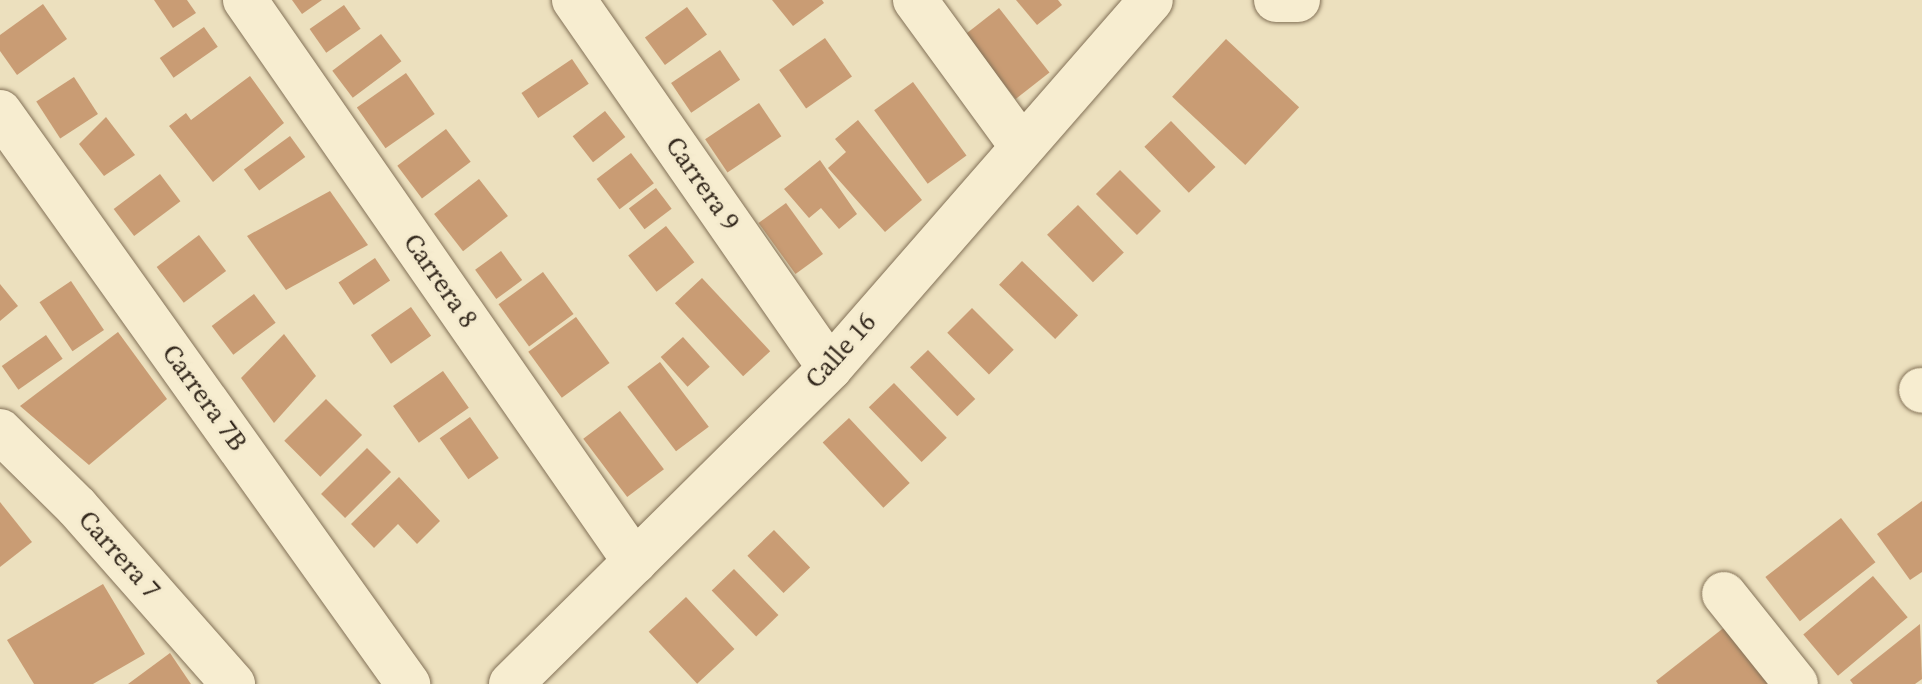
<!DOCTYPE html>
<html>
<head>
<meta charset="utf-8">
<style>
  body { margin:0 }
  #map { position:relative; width:1922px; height:684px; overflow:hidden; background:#ece0be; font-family:"Source Serif 4",serif }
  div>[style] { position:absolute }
  .building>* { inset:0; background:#c99c74; transform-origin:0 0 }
  .roads { filter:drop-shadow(0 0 2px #837157) drop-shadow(0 0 2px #837157) }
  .minor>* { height:44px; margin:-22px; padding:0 22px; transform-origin:22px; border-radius:22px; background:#f7edd0 }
  .tertiary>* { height:44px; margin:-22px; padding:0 22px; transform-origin:22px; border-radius:22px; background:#f7edd0 }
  span { translate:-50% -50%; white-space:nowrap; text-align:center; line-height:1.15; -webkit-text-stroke:6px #f4eacd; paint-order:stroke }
  .street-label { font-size:26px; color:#33281c }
</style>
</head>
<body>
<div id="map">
  <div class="building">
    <i style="clip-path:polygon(154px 0,187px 0,196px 13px,173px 28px)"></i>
    <i style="clip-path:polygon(292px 0,322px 0,302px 14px)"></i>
    <i style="clip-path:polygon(772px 0,822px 0,824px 3px,793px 26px)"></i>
    <i style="clip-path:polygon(1016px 0,1058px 0,1062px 5px,1037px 25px)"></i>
    <i style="clip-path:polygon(43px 4px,67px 39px,17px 75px,0 51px,0 35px)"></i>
    <i style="left:344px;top:5px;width:29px;height:42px;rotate:55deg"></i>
    <i style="left:687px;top:7px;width:34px;height:52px;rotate:54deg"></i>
    <i style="left:999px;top:8px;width:82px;height:43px;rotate:52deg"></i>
    <i style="left:204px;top:27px;width:24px;height:54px;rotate:55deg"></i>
    <i style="left:381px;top:34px;width:34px;height:61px;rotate:53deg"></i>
    <i style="left:825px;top:38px;width:47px;height:56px;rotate:55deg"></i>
    <i style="left:1226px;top:39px;width:100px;height:79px;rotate:43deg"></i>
    <i style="left:720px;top:50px;width:36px;height:59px;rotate:56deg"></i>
    <i style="left:572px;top:59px;width:30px;height:61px;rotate:56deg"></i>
    <i style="left:406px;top:73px;width:50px;height:60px;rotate:55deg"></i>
    <i style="clip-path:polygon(250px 76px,284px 123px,213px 182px,169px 126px,186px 113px,191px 120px)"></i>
    <i style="left:74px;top:77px;width:44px;height:45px;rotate:57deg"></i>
    <i style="left:913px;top:82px;width:91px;height:48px;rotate:54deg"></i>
    <i style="left:759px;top:103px;width:40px;height:65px;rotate:56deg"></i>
    <i style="left:605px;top:111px;width:33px;height:41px;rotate:52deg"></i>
    <i style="clip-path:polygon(106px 117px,135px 155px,104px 176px,79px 144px)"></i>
    <i style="clip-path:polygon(858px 120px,922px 200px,885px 232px,828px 168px,846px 152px,835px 139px)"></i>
    <i style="left:1171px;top:121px;width:64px;height:37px;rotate:46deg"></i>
    <i style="left:446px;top:129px;width:41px;height:61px;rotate:53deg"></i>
    <i style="left:290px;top:136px;width:26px;height:57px;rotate:54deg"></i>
    <i style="left:631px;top:153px;width:38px;height:43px;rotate:53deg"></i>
    <i style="clip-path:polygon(820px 160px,857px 214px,839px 229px,821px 208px,809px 218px,784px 189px)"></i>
    <i style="left:1120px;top:170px;width:58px;height:34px;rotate:45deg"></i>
    <i style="left:160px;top:174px;width:34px;height:58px;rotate:53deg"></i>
    <i style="left:479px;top:179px;width:47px;height:57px;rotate:52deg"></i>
    <i style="left:656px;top:188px;width:26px;height:34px;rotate:53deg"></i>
    <i style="clip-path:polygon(330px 191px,368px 245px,286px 290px,247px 236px)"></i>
    <i style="left:786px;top:203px;width:63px;height:34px;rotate:54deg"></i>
    <i style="left:1078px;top:205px;width:66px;height:43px;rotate:46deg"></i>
    <i style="left:666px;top:226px;width:46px;height:48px;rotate:52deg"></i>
    <i style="left:199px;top:235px;width:45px;height:53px;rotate:53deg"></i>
    <i style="left:501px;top:251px;width:36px;height:32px;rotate:54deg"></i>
    <i style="left:375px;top:258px;width:27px;height:44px;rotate:56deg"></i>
    <i style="left:1022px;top:261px;width:78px;height:33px;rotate:44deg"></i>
    <i style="left:543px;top:272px;width:52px;height:55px;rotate:54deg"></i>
    <i style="left:702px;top:278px;width:100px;height:37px;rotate:47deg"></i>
    <i style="left:71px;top:281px;width:59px;height:38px;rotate:56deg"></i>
    <i style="clip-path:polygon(0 284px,18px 306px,0 321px)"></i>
    <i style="left:254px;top:294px;width:36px;height:53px;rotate:53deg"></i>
    <i style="left:411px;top:307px;width:35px;height:49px;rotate:55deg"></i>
    <i style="left:972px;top:308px;width:59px;height:35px;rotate:45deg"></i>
    <i style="left:576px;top:317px;width:57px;height:59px;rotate:54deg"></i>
    <i style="clip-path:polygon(118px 332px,167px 399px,89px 465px,20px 406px)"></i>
    <i style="clip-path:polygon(284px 334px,316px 376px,274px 423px,241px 378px)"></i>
    <i style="left:46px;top:335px;width:29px;height:54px;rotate:55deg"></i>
    <i style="left:683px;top:337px;width:40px;height:30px;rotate:48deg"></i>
    <i style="left:928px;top:350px;width:68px;height:25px;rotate:46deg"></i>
    <i style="left:660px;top:362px;width:81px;height:41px;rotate:53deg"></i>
    <i style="left:443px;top:371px;width:45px;height:61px;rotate:55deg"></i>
    <i style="left:894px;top:383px;width:76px;height:35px;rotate:46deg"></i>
    <i style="left:326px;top:399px;width:51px;height:59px;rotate:45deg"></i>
    <i style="left:620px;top:411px;width:73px;height:46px;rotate:53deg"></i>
    <i style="left:470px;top:417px;width:50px;height:37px;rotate:55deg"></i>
    <i style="left:849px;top:418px;width:89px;height:36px;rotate:47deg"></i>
    <i style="left:367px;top:448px;width:34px;height:65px;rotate:45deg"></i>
    <i style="clip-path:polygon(399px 477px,440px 521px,417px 544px,398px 524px,374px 548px,351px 524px)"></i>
    <i style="clip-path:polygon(1922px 501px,1922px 572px,1910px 580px,1877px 534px)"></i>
    <i style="clip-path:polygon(0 502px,32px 542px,0 567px)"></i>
    <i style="left:1841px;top:518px;width:56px;height:96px;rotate:52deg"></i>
    <i style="left:774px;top:530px;width:52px;height:37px;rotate:46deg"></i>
    <i style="left:734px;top:569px;width:64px;height:31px;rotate:46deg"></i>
    <i style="left:1873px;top:576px;width:54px;height:91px;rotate:50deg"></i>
    <i style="clip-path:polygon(103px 584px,145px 654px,93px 684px,34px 684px,7px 640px)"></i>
    <i style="left:686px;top:597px;width:71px;height:51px;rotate:47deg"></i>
    <i style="clip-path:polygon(1920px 624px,1922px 679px,1915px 684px,1853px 684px,1850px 680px)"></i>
    <i style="clip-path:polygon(1726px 626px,1771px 684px,1658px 684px,1656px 681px)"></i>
    <i style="clip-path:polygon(170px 653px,191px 684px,128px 684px)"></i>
  </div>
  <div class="roads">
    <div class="minor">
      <i style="left:245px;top:0;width:684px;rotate:55.24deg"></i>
      <i style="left:574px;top:0;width:448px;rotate:55.2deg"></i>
      <i style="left:915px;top:0;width:178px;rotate:53.9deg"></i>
      <i style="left:1276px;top:0;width:22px"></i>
      <i style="left:0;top:112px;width:703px;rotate:54.5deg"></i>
      <i style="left:1921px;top:390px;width:1px;rotate:45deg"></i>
      <i style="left:1724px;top:594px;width:115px;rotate:51.3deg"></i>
      <i style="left:511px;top:684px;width:449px;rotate:-44.7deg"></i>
      <i style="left:830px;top:368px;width:488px;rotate:-48.9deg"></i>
    </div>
    <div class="tertiary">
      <i style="left:0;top:431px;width:108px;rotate:44.6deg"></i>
      <i style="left:77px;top:507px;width:236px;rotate:48.6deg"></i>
    </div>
  </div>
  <div class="street-label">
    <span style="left:702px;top:184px;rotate:55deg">Carrera 9</span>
    <span style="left:440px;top:281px;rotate:55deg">Carrera 8</span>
    <span style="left:841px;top:351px;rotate:-48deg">Calle 16</span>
    <span style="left:204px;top:398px;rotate:54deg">Carrera 7B</span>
    <span style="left:119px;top:555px;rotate:48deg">Carrera 7</span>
  </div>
</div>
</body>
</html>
